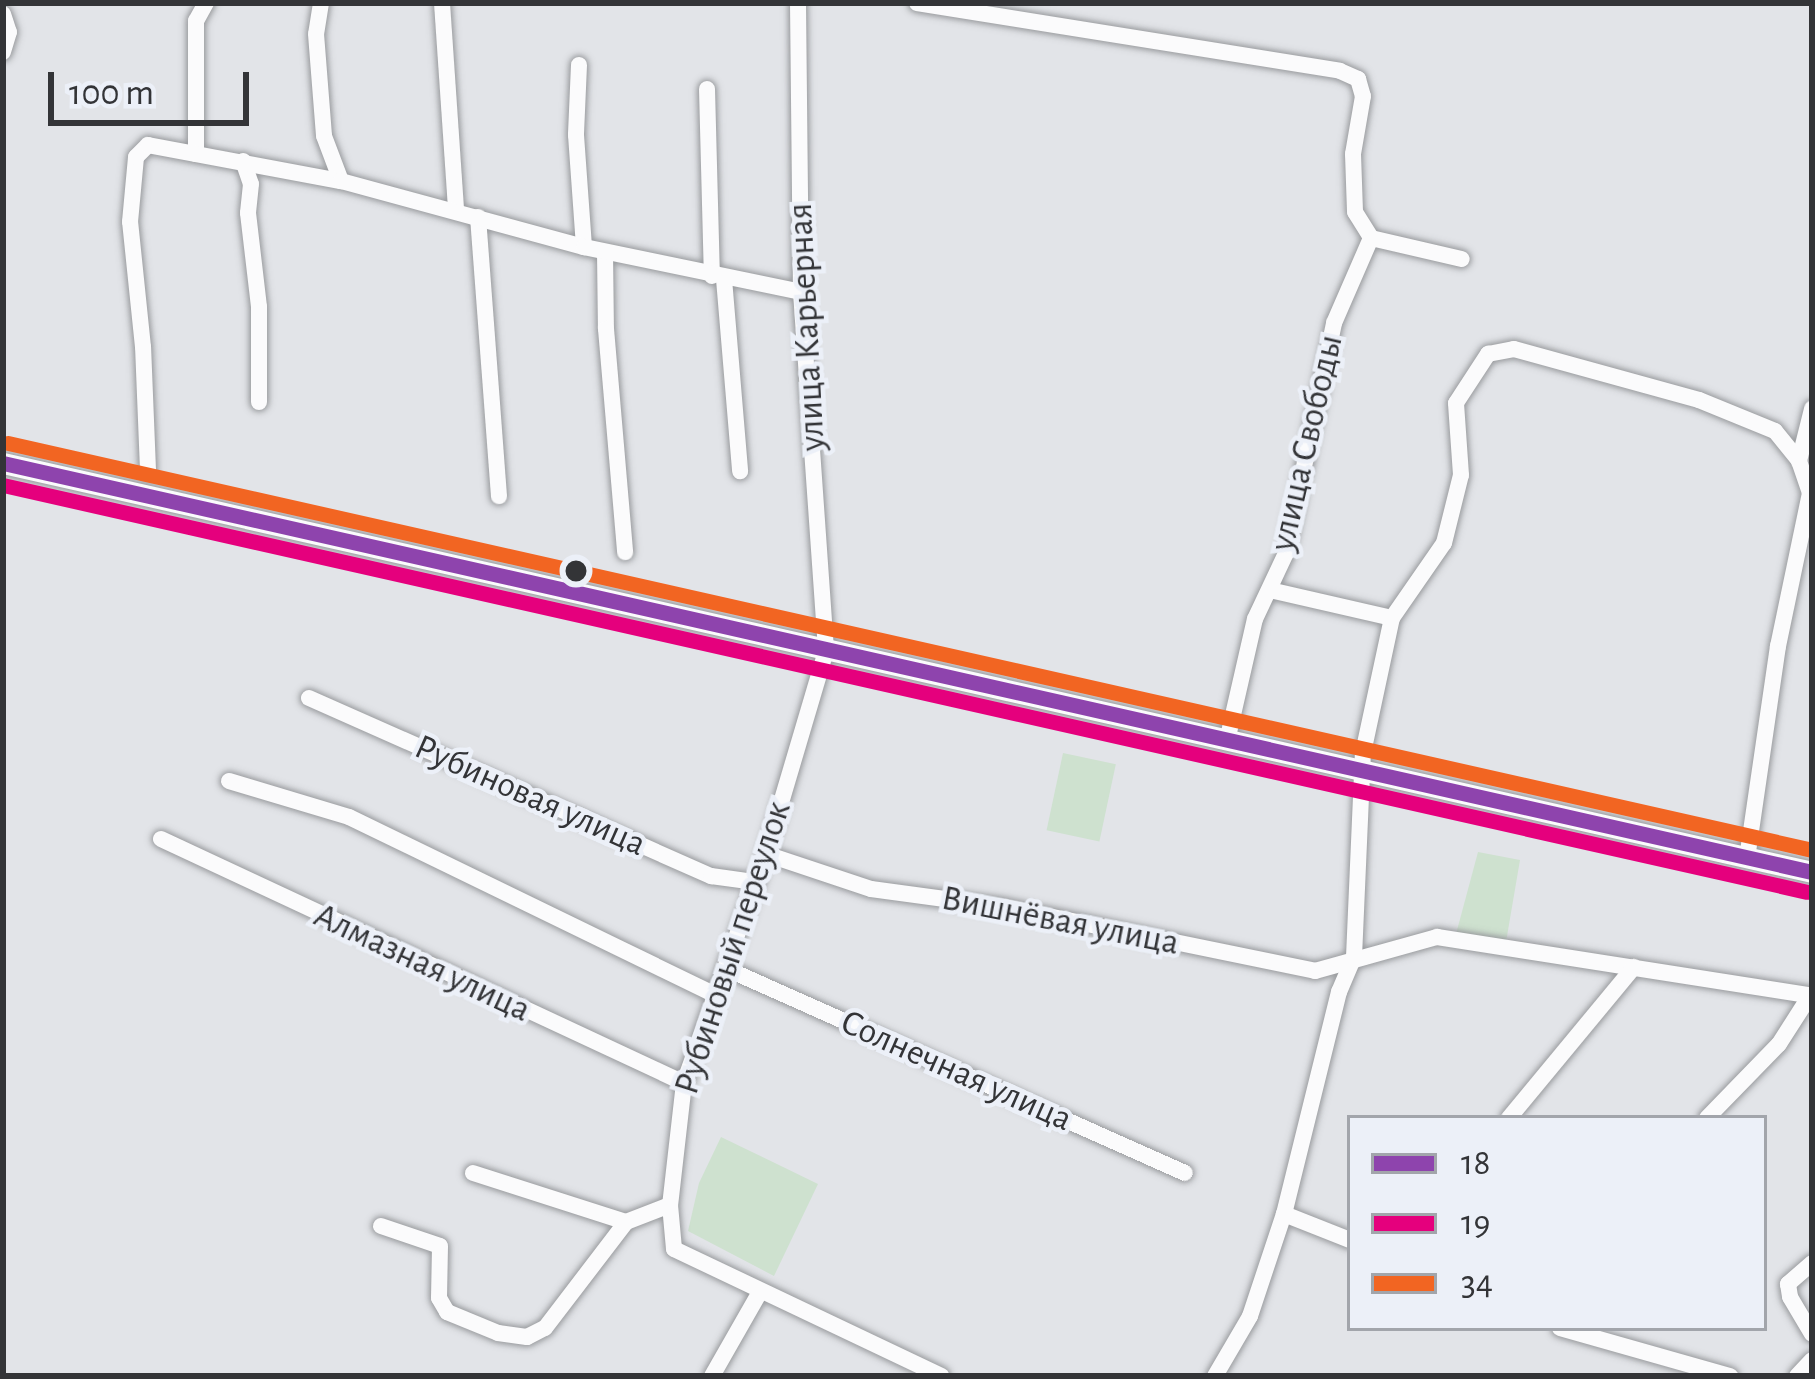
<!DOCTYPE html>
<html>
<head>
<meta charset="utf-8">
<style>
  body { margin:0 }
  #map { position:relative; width:1815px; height:1379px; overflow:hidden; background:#e2e4e8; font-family:"Alegreya Sans",sans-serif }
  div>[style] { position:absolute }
  .green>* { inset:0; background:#cee1cf; transform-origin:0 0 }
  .roads { filter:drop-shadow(0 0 3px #999b9e) drop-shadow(0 0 3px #999b9e) }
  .minor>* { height:16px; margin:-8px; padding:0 8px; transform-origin:8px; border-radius:8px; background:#fbfbfc }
  .major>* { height:21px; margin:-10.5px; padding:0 10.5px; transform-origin:10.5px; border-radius:10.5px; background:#fbfbfc }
  .bus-1>* { height:15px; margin:-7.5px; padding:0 7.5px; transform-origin:7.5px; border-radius:7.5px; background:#8e44ad }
  .bus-2>* { height:15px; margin:-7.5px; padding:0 7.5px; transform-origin:7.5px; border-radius:7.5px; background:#e5007d }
  .bus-3>* { height:15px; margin:-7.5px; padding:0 7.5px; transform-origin:7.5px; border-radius:7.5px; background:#f26522 }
  .dots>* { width:33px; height:33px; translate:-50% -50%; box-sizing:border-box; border:6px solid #ecf0f8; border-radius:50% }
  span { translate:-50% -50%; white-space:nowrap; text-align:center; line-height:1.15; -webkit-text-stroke:9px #ecf0f8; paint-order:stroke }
  .street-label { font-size:36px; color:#333437 }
  .frame { position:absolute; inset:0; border:6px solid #333437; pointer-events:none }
  .legend { position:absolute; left:1347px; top:1115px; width:420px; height:216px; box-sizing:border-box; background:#ecf0f8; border:3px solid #a2a5ab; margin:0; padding:15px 21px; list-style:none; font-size:36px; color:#333437 }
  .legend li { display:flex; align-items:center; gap:24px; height:60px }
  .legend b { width:60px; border:3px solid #a2a5ab }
  .scale { position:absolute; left:48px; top:72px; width:201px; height:54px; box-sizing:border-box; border:6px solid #333437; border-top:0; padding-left:15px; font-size:36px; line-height:42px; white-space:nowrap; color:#333437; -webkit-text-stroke:9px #ecf0f8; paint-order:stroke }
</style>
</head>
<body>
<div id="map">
  <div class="green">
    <i style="left:1063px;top:753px;width:54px;height:79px;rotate:12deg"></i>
    <i style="clip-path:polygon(1478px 852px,1520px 860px,1506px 942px,1456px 934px)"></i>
    <i style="clip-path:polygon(721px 1137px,818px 1184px,774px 1276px,688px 1231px,699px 1183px)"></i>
  </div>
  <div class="roads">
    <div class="minor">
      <i style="left:321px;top:3px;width:31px;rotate:99deg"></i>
      <i style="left:316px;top:34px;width:102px;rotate:85.5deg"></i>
      <i style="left:324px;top:136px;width:48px;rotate:69.3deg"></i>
      <i style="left:442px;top:3px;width:207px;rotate:86.1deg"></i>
      <i style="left:798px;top:3px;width:289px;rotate:89.4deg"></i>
      <i style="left:801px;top:292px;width:360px;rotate:86deg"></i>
      <i style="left:826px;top:651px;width:212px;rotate:106.5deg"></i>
      <i style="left:766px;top:854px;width:243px;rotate:109.7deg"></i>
      <i style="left:684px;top:1083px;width:123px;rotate:96.5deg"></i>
      <i style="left:670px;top:1205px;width:44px;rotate:84.8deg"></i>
      <i style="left:674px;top:1249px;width:296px;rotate:25.4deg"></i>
      <i style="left:917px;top:3px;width:428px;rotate:9.1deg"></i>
      <i style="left:1340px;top:71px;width:20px;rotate:24deg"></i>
      <i style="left:1358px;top:79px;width:18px;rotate:74deg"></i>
      <i style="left:1363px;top:96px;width:59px;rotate:99.8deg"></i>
      <i style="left:1353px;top:154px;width:58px;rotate:88deg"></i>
      <i style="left:1355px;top:212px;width:31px;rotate:58deg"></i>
      <i style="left:3px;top:14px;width:19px;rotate:72deg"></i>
      <i style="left:9px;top:32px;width:21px;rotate:107deg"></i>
      <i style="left:579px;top:65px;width:70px;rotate:92.5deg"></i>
      <i style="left:576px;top:135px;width:112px;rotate:85.9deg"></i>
      <i style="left:707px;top:89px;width:187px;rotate:88.5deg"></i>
      <i style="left:196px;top:154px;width:133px;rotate:-90deg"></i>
      <i style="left:196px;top:21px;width:21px;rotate:-61deg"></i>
      <i style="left:243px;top:161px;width:24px;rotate:71deg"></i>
      <i style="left:251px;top:184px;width:29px;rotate:96deg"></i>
      <i style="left:248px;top:213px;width:95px;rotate:83.3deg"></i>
      <i style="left:259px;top:307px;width:95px;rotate:90deg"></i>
      <i style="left:478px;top:217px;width:280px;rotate:85.7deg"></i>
      <i style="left:605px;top:252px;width:77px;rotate:89.3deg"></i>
      <i style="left:606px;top:329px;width:224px;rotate:85.1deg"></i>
      <i style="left:724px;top:279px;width:193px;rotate:85.2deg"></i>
      <i style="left:1799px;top:461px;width:54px;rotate:-76deg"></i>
      <i style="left:148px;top:470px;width:123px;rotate:-92.3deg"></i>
      <i style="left:143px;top:347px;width:126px;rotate:-95.9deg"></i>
      <i style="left:130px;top:222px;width:65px;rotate:-84.7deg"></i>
      <i style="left:136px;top:157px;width:17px;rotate:-45deg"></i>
      <i style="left:148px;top:145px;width:196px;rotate:10.6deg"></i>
      <i style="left:341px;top:181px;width:252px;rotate:15.2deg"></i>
      <i style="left:584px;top:247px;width:222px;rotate:11.7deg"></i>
      <i style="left:1270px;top:590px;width:125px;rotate:12.9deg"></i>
      <i style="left:309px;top:698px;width:440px;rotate:23.9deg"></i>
      <i style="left:711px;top:876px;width:43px;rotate:7.9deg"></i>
      <i style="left:1227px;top:741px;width:125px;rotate:-77.1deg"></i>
      <i style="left:1255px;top:619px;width:73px;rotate:-64.8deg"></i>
      <i style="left:1286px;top:553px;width:235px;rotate:-78.2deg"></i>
      <i style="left:1334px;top:323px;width:93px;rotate:-66.5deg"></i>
      <i style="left:1371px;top:238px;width:93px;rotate:13deg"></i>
      <i style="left:229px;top:781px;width:125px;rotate:16.7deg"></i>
      <i style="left:349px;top:817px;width:408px;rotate:25.9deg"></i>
      <i style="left:161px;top:839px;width:577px;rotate:25.01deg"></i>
      <i style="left:766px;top:854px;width:111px;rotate:18.4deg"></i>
      <i style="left:871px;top:889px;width:134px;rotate:7.7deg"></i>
      <i style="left:1004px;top:907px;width:318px;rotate:11.6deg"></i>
      <i style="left:1315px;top:971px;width:127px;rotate:-15.6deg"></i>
      <i style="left:1437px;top:937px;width:380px;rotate:8.9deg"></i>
      <i style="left:727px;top:969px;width:501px;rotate:24.01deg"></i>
      <i style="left:1509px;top:1118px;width:196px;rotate:-50.4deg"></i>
      <i style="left:1707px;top:1118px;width:103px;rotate:-45.8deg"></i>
      <i style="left:1779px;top:1044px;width:56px;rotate:-57.4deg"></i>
      <i style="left:473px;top:1173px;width:161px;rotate:17.8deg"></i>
      <i style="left:626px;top:1222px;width:47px;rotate:-21.1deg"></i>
      <i style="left:1284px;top:1214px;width:71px;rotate:21.5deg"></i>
      <i style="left:381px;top:1226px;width:62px;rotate:18.7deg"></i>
      <i style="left:440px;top:1246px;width:52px;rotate:91.1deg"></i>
      <i style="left:439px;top:1298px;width:16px;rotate:60deg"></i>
      <i style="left:447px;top:1312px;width:55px;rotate:22.4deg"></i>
      <i style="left:498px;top:1333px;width:29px;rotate:8deg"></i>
      <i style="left:527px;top:1337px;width:20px;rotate:-27deg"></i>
      <i style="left:545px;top:1328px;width:133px;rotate:-52.6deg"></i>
      <i style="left:1812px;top:1263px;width:32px;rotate:139deg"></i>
      <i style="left:1788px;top:1284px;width:13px;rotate:81deg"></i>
      <i style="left:1790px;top:1297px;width:43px;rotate:59.3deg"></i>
      <i style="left:1560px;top:1328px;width:177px;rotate:15.8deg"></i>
      <i style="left:712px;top:1376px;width:97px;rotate:-60.3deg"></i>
      <i style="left:1215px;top:1376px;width:69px;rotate:-59.7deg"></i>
      <i style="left:1250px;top:1316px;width:108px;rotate:-71.6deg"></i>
      <i style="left:1284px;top:1214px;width:229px;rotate:-76.1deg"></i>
      <i style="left:1339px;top:992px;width:38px;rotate:-67deg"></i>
      <i style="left:1354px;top:957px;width:204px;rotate:-87.5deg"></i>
      <i style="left:1363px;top:753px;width:138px;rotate:-77.9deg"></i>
      <i style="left:1392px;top:618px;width:91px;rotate:-55.3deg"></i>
      <i style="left:1444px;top:543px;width:70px;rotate:-76deg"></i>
      <i style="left:1461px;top:475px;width:72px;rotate:-94deg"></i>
      <i style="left:1456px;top:403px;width:59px;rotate:-56.9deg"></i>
      <i style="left:1488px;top:354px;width:26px;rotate:-11deg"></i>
      <i style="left:1514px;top:349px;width:192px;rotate:15.4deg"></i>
      <i style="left:1699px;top:400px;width:82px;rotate:22.2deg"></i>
      <i style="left:1775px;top:431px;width:38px;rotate:51deg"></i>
      <i style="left:1799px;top:461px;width:34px;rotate:71deg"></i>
      <i style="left:1810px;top:493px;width:156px;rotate:101.8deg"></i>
      <i style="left:1778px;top:646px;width:214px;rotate:98.3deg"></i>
      <i style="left:1797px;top:1376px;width:22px;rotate:-47deg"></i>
    </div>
    <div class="major">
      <i style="left:3px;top:463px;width:1855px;rotate:12.74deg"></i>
    </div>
  </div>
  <div class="bus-1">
    <i style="left:3px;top:463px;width:1855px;rotate:12.74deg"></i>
  </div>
  <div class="bus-2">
    <i style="left:3px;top:485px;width:1849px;rotate:12.71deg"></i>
  </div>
  <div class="bus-3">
    <i style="left:8px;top:443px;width:1849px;rotate:12.71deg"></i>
  </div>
  <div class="dots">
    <i style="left:576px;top:571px;background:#333437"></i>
  </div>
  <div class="street-label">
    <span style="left:807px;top:327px;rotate:-93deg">улица Карьерная</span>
    <span style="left:1307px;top:443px;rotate:-77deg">улица Свободы</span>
    <span style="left:530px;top:796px;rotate:24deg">Рубиновая улица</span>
    <span style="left:1060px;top:921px;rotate:11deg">Вишнёвая улица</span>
    <span style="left:733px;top:948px;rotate:-72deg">Рубиновый переулок</span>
    <span style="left:422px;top:963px;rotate:25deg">Алмазная улица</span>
    <span style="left:956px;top:1071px;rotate:24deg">Солнечная улица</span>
  </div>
  <div class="frame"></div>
  <ul class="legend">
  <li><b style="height:15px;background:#8e44ad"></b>18</li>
  <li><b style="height:15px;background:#e5007d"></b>19</li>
  <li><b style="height:15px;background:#f26522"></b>34</li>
  </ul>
  <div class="scale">100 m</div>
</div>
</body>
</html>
